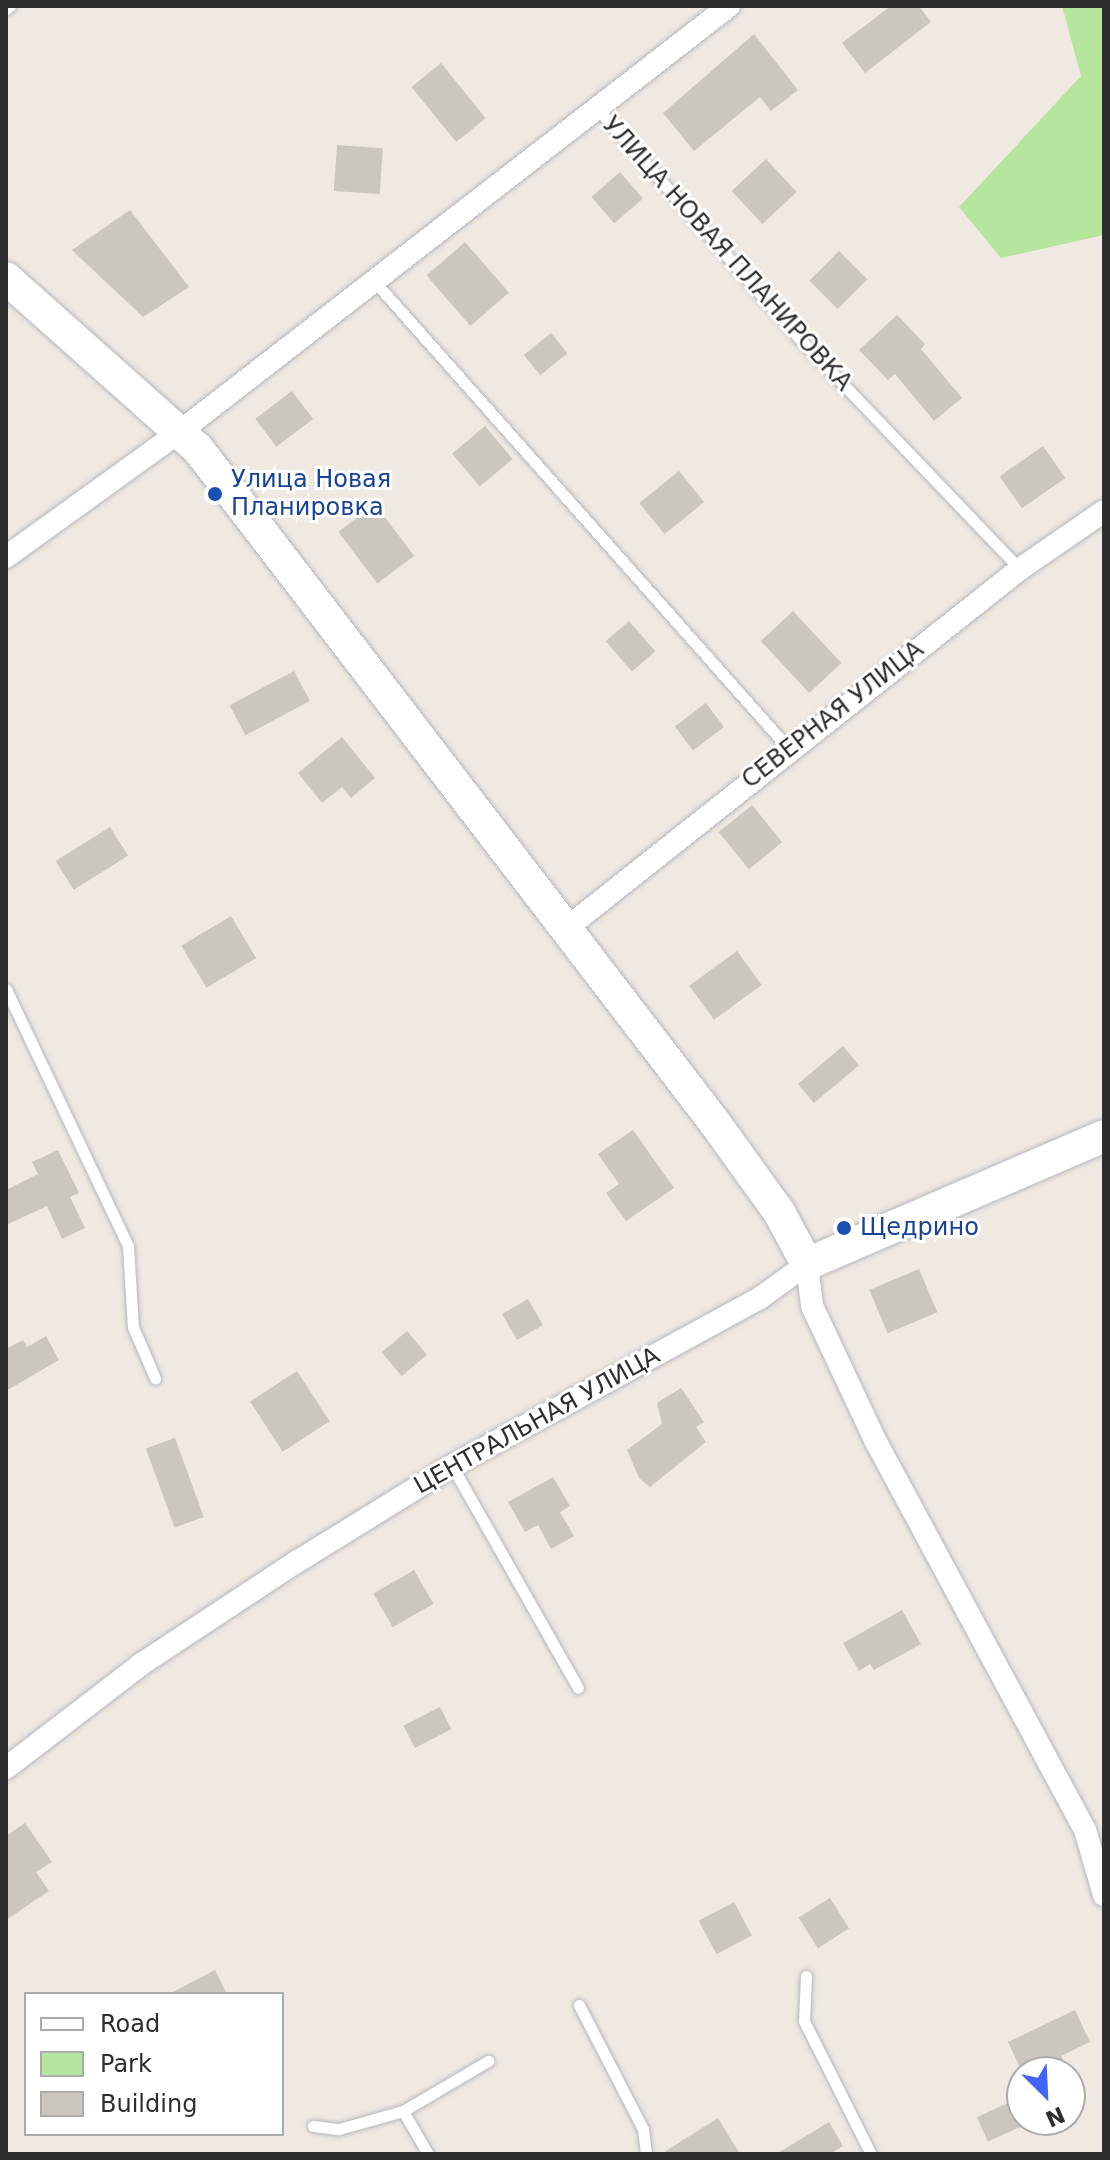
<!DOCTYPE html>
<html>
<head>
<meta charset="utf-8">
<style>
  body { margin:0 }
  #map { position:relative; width:1110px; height:2160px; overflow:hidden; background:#efe9e1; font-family:"DejaVu Sans",sans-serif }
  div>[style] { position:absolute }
  .green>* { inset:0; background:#b6e59e }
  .building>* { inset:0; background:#cbc7bf; transform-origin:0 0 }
  .roads { filter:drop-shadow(0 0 2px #b4b7c1) drop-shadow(0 0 2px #b4b7c1) }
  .lane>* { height:11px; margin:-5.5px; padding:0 5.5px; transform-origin:5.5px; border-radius:5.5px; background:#fff }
  .street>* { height:22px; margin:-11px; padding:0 11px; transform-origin:11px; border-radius:11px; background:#fff }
  .secondary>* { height:32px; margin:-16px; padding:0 16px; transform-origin:16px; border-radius:16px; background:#fff }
  .dots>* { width:22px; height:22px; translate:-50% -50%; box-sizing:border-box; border:4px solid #fff; border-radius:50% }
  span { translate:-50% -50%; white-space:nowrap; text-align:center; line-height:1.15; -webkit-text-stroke:6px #fff; paint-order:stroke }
  .street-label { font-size:24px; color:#2e2e2e }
  .transit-label { font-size:24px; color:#164399 }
  .left { translate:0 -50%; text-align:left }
  .frame { position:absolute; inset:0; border:8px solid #2e2e2e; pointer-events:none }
  .legend { position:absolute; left:24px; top:1992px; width:260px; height:144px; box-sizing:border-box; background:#fff; border:2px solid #ababab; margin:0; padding:10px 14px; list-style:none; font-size:24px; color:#2e2e2e }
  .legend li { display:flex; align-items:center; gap:16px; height:40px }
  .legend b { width:40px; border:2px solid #ababab }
  .north { position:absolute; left:1006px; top:2056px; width:80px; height:80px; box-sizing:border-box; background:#fff; border:2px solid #ababab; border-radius:50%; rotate:156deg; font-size:22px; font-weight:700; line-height:32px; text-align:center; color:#2e2e2e }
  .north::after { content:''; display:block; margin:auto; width:28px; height:36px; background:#4264fb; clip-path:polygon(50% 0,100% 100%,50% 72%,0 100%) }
</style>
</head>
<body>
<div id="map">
  <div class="green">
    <i style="clip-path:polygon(1062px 6px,1104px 6px,1104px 235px,1001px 258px,959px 207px,1081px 76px)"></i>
  </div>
  <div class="building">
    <i style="clip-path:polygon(891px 6px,919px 6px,931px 22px,865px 73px,842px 43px)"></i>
    <i style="clip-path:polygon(754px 34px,798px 90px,771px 111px,760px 97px,694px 151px,663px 113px)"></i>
    <i style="left:441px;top:63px;width:71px;height:38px;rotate:51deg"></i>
    <i style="left:337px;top:145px;width:46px;height:46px;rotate:4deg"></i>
    <i style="left:766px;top:159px;width:45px;height:47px;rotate:47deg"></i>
    <i style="left:620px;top:172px;width:35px;height:38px;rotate:49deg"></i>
    <i style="clip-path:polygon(130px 210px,189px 287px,143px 317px,72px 250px)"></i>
    <i style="left:465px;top:242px;width:67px;height:51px;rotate:49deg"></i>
    <i style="left:839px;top:251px;width:40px;height:42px;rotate:45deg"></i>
    <i style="clip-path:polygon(897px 315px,925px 344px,921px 349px,962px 398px,934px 421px,895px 374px,888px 380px,859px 350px)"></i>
    <i style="left:551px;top:333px;width:26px;height:35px;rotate:51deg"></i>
    <i style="left:292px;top:391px;width:35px;height:46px;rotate:53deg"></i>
    <i style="left:485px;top:426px;width:43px;height:43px;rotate:50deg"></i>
    <i style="left:1043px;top:446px;width:39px;height:53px;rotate:55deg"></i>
    <i style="left:679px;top:471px;width:40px;height:51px;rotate:51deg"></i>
    <i style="left:375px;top:504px;width:65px;height:46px;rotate:53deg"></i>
    <i style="left:793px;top:611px;width:71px;height:44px;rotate:47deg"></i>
    <i style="left:629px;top:621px;width:40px;height:31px;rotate:49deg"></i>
    <i style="left:294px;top:671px;width:34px;height:73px;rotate:62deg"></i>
    <i style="left:706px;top:703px;width:30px;height:39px;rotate:53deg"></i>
    <i style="clip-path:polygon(342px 737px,375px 778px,351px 798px,342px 787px,322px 803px,298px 773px)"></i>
    <i style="left:752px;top:805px;width:48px;height:43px;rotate:51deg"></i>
    <i style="left:110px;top:827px;width:34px;height:64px;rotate:58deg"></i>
    <i style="left:231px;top:916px;width:49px;height:58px;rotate:59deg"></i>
    <i style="left:737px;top:951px;width:42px;height:59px;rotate:54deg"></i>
    <i style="left:843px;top:1046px;width:25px;height:59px;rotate:50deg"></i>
    <i style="clip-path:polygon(633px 1130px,674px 1188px,626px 1221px,606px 1193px,619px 1184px,598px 1154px)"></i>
    <i style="clip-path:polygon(58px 1150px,79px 1193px,70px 1197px,85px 1228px,62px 1239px,47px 1206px,6px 1225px,6px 1190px,38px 1174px,32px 1162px)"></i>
    <i style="left:919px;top:1269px;width:47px;height:54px;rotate:67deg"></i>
    <i style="left:528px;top:1299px;width:30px;height:30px;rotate:60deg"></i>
    <i style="left:407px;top:1331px;width:31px;height:33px;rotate:50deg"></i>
    <i style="clip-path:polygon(46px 1336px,59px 1360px,6px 1391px,6px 1349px,23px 1340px,27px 1347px)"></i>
    <i style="left:297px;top:1371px;width:60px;height:56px;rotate:57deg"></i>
    <i style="clip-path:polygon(681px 1388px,704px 1422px,696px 1427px,706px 1442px,650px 1487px,639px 1478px,627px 1450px,662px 1424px,657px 1403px)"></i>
    <i style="left:175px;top:1438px;width:84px;height:31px;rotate:70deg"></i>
    <i style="clip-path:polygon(553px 1477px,570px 1506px,560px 1512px,574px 1536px,551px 1549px,538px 1525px,525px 1532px,508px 1502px)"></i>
    <i style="left:414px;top:1570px;width:39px;height:47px;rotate:60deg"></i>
    <i style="clip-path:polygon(902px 1610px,921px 1644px,874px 1670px,870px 1664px,859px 1671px,843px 1643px)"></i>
    <i style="left:440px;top:1707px;width:25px;height:41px;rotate:63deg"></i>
    <i style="clip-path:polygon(25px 1823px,52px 1862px,36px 1872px,49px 1891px,6px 1920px,6px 1836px)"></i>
    <i style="left:830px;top:1898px;width:36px;height:37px;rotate:58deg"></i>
    <i style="left:734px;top:1902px;width:38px;height:40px;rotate:62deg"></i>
    <i style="clip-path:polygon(215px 1970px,227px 1994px,169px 1994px)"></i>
    <i style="clip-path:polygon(1075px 2010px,1090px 2042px,1061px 2056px,1068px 2072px,1022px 2072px,1008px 2042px)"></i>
    <i style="left:1017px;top:2099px;width:27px;height:44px;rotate:66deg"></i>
    <i style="clip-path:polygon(718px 2118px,740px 2154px,661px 2154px)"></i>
    <i style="clip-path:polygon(829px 2122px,843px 2146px,830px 2154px,776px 2154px)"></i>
  </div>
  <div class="roads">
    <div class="lane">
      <i style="left:6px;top:9px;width:5px;rotate:-37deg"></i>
      <i style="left:597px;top:108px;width:305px;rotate:48.7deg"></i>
      <i style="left:798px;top:337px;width:321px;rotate:46.3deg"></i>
      <i style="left:375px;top:282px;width:624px;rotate:48.44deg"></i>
      <i style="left:6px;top:989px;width:284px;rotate:64.6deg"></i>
      <i style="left:128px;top:1246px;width:81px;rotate:86.5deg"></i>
      <i style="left:133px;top:1327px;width:56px;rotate:66.7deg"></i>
      <i style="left:452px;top:1466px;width:255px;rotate:60.4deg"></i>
      <i style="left:806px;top:1976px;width:45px;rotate:92.5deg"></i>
      <i style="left:804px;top:2021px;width:149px;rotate:63.3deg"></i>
      <i style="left:579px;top:2005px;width:140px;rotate:62.7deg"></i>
      <i style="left:643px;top:2129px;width:25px;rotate:83deg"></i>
      <i style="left:403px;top:2111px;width:50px;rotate:59.8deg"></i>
      <i style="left:313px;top:2126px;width:26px;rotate:7deg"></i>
      <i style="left:339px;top:2129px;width:66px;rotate:-15.7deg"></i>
      <i style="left:403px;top:2111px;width:99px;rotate:-30.5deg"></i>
    </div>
    <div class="street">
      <i style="left:6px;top:557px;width:217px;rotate:-35.8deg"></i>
      <i style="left:182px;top:430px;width:692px;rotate:-37.78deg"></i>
      <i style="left:568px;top:927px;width:577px;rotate:-38.38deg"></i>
      <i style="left:1020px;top:569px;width:102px;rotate:-34.6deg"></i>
      <i style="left:807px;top:1264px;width:42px;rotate:83.2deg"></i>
      <i style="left:812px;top:1306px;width:148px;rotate:64.8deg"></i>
      <i style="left:875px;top:1440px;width:443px;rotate:61.7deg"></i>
      <i style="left:1085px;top:1830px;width:68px;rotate:73.7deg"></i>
      <i style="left:6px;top:1768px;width:169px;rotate:-37.5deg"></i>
      <i style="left:140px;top:1665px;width:189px;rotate:-33.4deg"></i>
      <i style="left:298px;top:1561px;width:181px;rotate:-31.7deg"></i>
      <i style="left:452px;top:1466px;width:351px;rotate:-28.6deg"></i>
      <i style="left:760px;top:1298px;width:58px;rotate:-35.9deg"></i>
    </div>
    <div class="secondary">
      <i style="left:6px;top:278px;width:257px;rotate:41.7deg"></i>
      <i style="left:198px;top:449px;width:849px;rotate:52.51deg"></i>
      <i style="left:715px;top:1123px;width:110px;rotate:54.3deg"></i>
      <i style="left:779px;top:1212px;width:59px;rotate:61.7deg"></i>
      <i style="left:807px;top:1264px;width:323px;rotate:-23.3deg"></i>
    </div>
  </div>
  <div class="dots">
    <i style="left:215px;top:494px;background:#1a4fb4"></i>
    <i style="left:844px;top:1228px;background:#1a4fb4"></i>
  </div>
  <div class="street-label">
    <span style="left:727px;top:254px;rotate:48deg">УЛИЦА НОВАЯ ПЛАНИРОВКА</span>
    <span style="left:833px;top:715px;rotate:-38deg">СЕВЕРНАЯ УЛИЦА</span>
    <span style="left:537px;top:1421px;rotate:-29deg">ЦЕНТРАЛЬНАЯ УЛИЦА</span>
  </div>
  <div class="transit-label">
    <span class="left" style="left:231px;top:494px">Улица Новая<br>Планировка</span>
    <span class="left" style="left:860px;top:1228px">Щедрино</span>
  </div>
  <div class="frame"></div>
  <ul class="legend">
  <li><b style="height:10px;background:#fff"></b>Road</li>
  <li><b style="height:22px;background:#b6e59e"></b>Park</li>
  <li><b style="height:22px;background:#cbc7bf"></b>Building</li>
  </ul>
  <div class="north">N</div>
</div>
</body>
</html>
